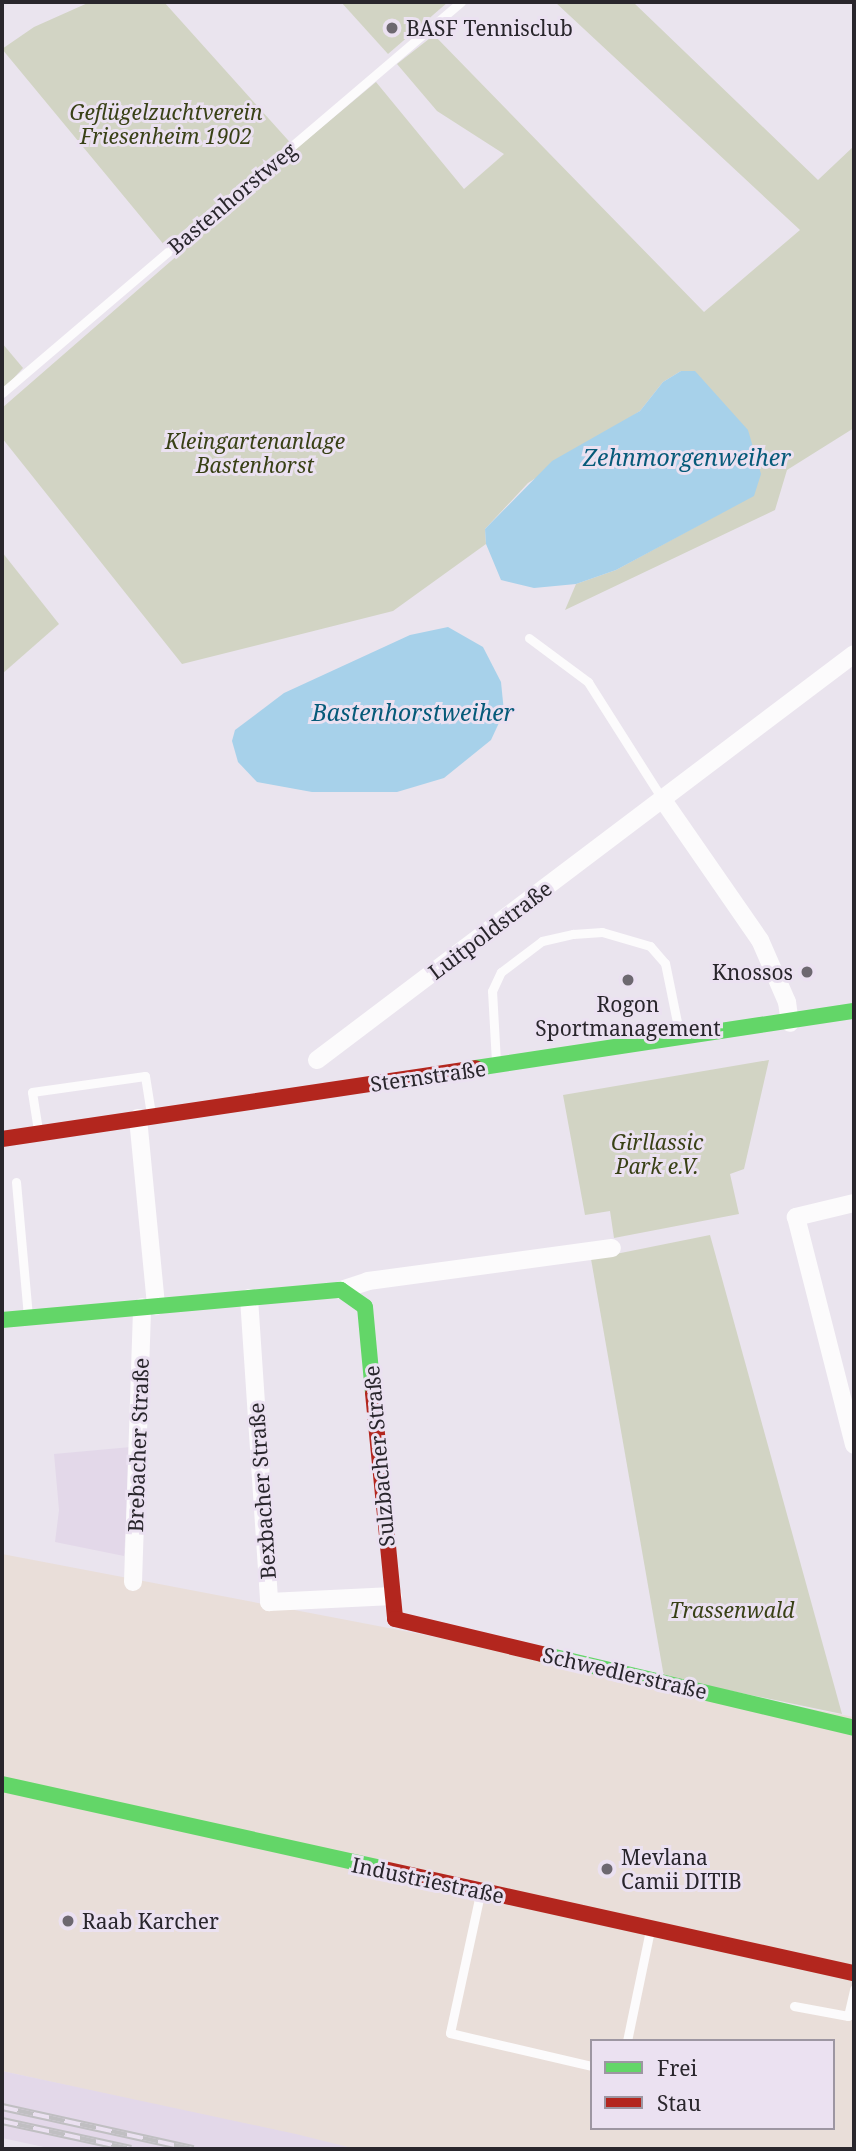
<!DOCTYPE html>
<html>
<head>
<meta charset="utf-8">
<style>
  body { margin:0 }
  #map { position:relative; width:856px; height:2151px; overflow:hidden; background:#eae4ee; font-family:"Noto Serif",serif }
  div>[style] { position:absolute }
  .commercial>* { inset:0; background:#e9ded9 }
  .built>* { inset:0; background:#e3d8e9 }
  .green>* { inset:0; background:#d2d4c4 }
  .water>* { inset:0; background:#a7d1ea }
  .lane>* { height:9px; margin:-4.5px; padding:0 4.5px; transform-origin:4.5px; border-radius:4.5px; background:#fcfbfc }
  .street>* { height:18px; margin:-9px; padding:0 9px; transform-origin:9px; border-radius:9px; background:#fcfbfc }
  .fast>* { height:16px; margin:-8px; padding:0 8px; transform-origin:8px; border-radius:8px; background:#63d668 }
  .jam>* { height:16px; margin:-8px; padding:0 8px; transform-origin:8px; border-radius:8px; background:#b3261e }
  .rail>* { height:8px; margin-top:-4px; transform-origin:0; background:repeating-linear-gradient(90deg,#ebe1f1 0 16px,#c0bfc2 0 32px); box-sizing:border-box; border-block:2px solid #c0bfc2 }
  .dots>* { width:19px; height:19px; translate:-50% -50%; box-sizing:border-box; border:4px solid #ebe1f1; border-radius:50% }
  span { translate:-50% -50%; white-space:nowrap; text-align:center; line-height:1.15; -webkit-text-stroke:6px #ebe1f1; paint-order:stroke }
  .poi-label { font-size:21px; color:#29262c }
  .left { translate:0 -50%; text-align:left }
  .right { translate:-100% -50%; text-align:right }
  .park-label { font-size:21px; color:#394116; font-style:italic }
  .street-label { font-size:21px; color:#29262c }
  .water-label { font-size:23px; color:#065a79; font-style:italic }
  .frame { position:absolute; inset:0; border:4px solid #29262c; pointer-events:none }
  .legend { position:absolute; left:590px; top:2039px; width:245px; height:91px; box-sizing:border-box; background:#ebe1f1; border:2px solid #9d96a2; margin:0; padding:9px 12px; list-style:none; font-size:21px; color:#29262c }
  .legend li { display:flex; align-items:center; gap:14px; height:35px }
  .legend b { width:35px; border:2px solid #9d96a2 }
</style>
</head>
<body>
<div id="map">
  <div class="commercial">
    <i style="clip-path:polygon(evenodd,2px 1554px,854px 1717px,854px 2149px,356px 2149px,2px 2071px,2px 1554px,592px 2041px,833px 2041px,833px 2128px,592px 2128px,592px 2041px)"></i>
  </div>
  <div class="built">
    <i style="clip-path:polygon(131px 1447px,124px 1556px,55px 1542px,59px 1510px,54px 1454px)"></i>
    <i style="clip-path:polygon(2px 2071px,296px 2134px,356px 2149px,53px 2149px,2px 2138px)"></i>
  </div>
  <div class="green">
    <i style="clip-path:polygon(90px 2px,164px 2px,296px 149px,376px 82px,464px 189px,504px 154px,437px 111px,397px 64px,434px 35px,704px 312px,800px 230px,555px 2px,633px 2px,818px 180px,854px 146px,854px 428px,787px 470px,775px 510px,565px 610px,576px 584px,616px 570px,754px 495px,681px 371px,663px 382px,640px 411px,528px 483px,485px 529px,486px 544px,393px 611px,182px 664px,2px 438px,2px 408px,217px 221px,208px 210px,165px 246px,2px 49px,34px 27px)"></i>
    <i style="clip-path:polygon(341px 2px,448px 2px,388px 54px)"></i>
    <i style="clip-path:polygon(2px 343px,23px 368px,2px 391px)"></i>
    <i style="clip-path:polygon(2px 552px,59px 624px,2px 674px)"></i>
    <i style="clip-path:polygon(769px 1060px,744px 1169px,730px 1174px,739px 1214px,614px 1238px,610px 1211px,585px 1215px,563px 1095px)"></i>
    <i style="clip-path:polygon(710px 1235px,842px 1714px,664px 1677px,591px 1259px)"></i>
  </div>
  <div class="water">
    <i style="clip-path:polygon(681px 371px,695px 371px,748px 430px,761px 474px,754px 496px,616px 570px,576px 584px,534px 588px,501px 580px,486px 544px,485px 529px,552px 461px,640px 411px,663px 382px)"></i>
    <i style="clip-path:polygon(448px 627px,483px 647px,501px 682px,504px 712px,491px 740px,444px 778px,397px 792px,312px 792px,257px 782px,238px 762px,232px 741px,235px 730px,284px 693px,410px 635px)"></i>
  </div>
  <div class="lane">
    <i style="left:2px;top:393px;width:603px;rotate:-40.43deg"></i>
    <i style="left:529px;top:638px;width:74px;rotate:36.7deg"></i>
    <i style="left:588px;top:682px;width:140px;rotate:57.6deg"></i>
    <i style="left:496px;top:1062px;width:71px;rotate:-93.2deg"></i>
    <i style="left:492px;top:991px;width:21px;rotate:-65deg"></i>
    <i style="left:501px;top:972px;width:51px;rotate:-37.1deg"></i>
    <i style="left:542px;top:941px;width:32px;rotate:-13deg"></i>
    <i style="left:573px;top:934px;width:29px;rotate:-4deg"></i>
    <i style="left:602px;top:932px;width:50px;rotate:16.3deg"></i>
    <i style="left:650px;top:946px;width:23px;rotate:49deg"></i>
    <i style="left:665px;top:963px;width:76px;rotate:78.5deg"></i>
    <i style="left:38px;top:1130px;width:38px;rotate:-99deg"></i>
    <i style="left:32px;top:1092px;width:114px;rotate:-8.1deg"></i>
    <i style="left:145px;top:1076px;width:39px;rotate:81deg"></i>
    <i style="left:16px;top:1182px;width:135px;rotate:84.9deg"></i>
    <i style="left:480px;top:1894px;width:142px;rotate:102.2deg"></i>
    <i style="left:450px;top:2033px;width:146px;rotate:13.1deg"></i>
    <i style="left:794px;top:2006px;width:55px;rotate:10.5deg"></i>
    <i style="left:848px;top:2016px;width:28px;rotate:-77deg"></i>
    <i style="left:627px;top:2041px;width:113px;rotate:-78.3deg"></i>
  </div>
  <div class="street">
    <i style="left:663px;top:800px;width:170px;rotate:55.3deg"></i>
    <i style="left:760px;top:940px;width:68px;rotate:66.5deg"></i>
    <i style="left:787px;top:1002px;width:21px;rotate:82deg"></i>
    <i style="left:317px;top:1060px;width:673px;rotate:-37.09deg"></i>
    <i style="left:138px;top:1118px;width:189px;rotate:84.5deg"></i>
    <i style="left:854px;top:1203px;width:60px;rotate:166.4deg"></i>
    <i style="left:796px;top:1217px;width:235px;rotate:75.7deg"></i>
    <i style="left:341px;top:1290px;width:28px;rotate:-18deg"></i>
    <i style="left:368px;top:1281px;width:246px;rotate:-7.7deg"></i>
    <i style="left:249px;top:1298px;width:305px;rotate:86.2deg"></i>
    <i style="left:269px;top:1602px;width:124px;rotate:-2.8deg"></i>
    <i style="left:133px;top:1582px;width:275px;rotate:-88.1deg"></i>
  </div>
  <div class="fast">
    <i style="left:476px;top:1068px;width:382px;rotate:-8.6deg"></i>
    <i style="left:2px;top:1320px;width:340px;rotate:-5.1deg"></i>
    <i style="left:341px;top:1290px;width:29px;rotate:35deg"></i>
    <i style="left:365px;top:1307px;width:86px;rotate:84.7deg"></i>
    <i style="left:542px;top:1654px;width:321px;rotate:13.3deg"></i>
    <i style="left:2px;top:1784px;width:391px;rotate:12.5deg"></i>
  </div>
  <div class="jam">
    <i style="left:2px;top:1139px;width:479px;rotate:-8.5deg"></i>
    <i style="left:373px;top:1393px;width:227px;rotate:84.4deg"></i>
    <i style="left:395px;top:1619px;width:151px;rotate:13.4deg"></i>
    <i style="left:384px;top:1869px;width:481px;rotate:12.5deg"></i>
  </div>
  <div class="rail">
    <i style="left:2px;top:2107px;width:196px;rotate:12.4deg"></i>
    <i style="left:2px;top:2121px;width:132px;rotate:12.2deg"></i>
  </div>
  <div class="dots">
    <i style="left:392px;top:28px;background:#6d6870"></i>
    <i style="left:807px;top:972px;background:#6d6870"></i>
    <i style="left:628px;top:980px;background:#6d6870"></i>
    <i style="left:607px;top:1869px;background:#6d6870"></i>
    <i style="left:68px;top:1921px;background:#6d6870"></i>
  </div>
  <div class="poi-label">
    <span class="left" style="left:406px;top:28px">BASF Tennisclub</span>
    <span class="right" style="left:793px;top:972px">Knossos</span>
    <span style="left:628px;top:1016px">Rogon<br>Sportmanagement</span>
    <span class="left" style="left:621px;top:1869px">Mevlana<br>Camii DITIB</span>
    <span class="left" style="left:82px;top:1921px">Raab Karcher</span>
  </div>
  <div class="park-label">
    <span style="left:166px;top:124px">Geflügelzuchtverein<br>Friesenheim 1902</span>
    <span style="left:255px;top:453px">Kleingartenanlage<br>Bastenhorst</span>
    <span style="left:657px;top:1154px">Girllassic<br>Park e.V.</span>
    <span style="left:732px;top:1610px">Trassenwald</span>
  </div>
  <div class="street-label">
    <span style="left:232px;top:198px;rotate:-40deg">Bastenhorstweg</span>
    <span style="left:490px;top:930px;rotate:-37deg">Luitpoldstraße</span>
    <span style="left:428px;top:1076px;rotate:-8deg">Sternstraße</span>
    <span style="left:138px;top:1445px;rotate:-88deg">Brebacher Straße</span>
    <span style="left:379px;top:1456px;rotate:-95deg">Sulzbacher Straße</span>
    <span style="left:262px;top:1491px;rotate:-94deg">Bexbacher Straße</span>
    <span style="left:625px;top:1673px;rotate:13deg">Schwedlerstraße</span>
    <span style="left:428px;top:1880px;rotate:12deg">Industriestraße</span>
  </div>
  <div class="water-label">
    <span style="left:687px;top:457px">Zehnmorgenweiher</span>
    <span style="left:413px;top:712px">Bastenhorstweiher</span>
  </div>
  <div class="frame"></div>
  <ul class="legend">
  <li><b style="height:9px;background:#63d668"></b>Frei</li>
  <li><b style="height:9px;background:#b3261e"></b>Stau</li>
  </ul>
</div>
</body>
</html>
